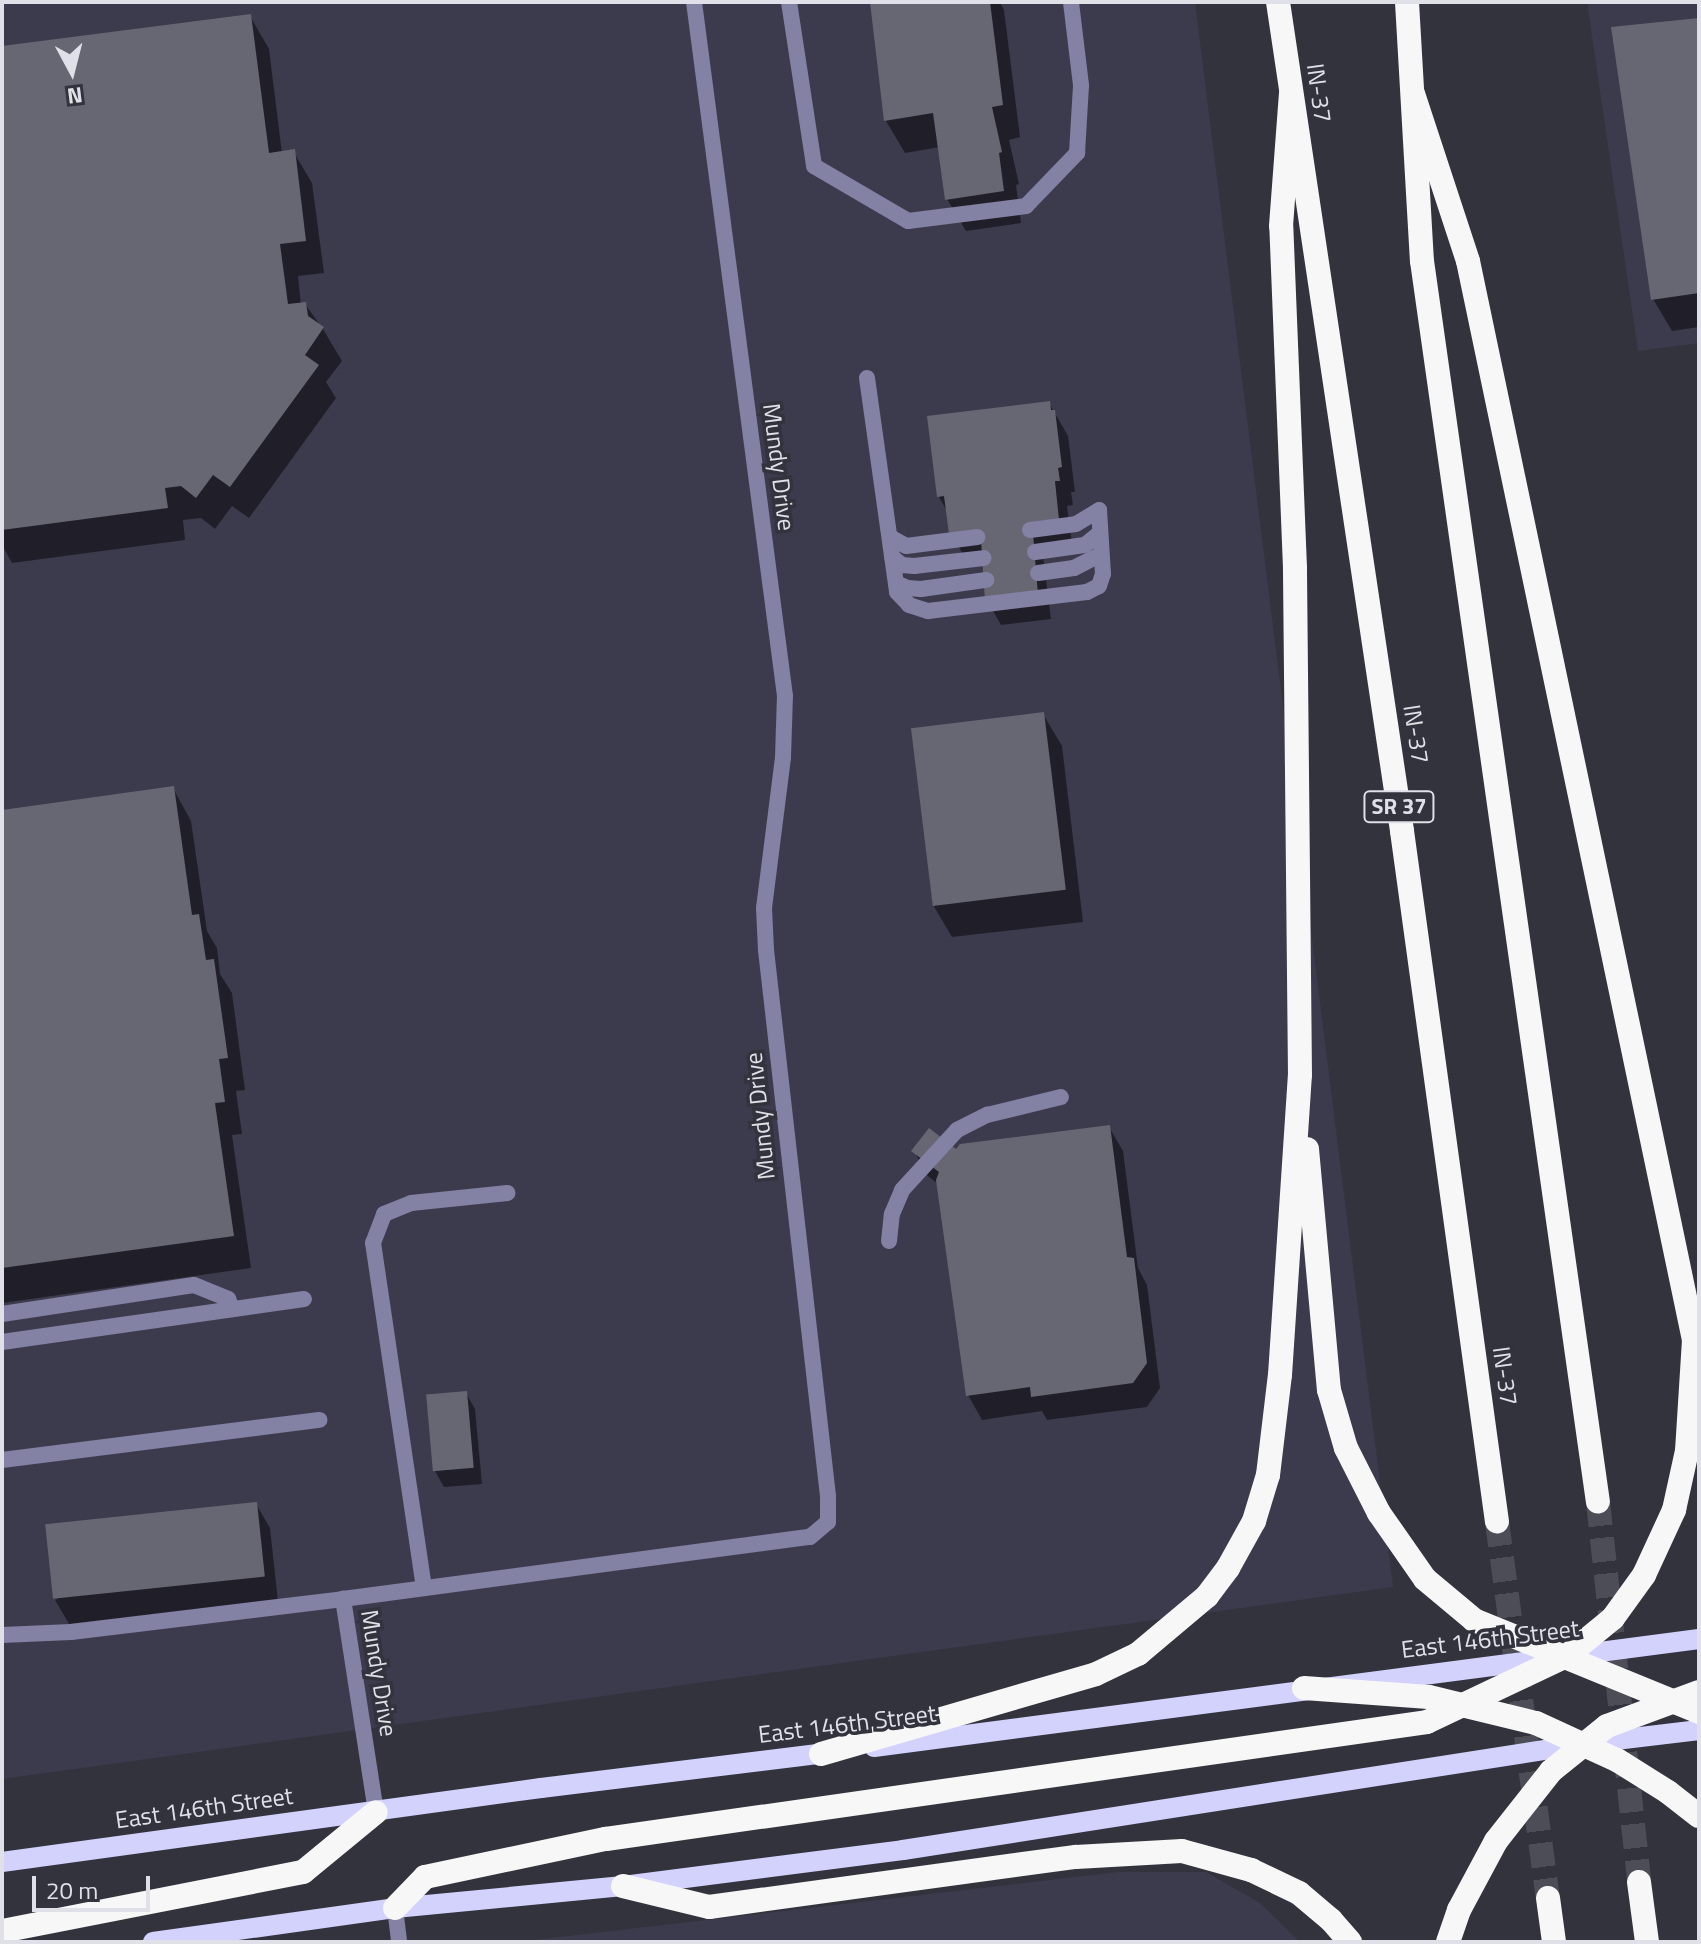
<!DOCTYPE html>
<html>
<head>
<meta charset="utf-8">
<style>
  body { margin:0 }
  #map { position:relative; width:1701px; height:1944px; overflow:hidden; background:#33333e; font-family:"Titillium Web",sans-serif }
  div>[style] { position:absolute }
  .built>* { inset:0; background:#3c3b4d }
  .shadow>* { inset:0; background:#0007 }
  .building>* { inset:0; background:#676774; transform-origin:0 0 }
  .highway-tunnel>* { height:24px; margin-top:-12px; transform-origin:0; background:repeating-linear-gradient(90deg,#4d4d58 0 24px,transparent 0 36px) }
  .lane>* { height:16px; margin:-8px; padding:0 8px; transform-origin:8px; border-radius:8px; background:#8381a4 }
  .street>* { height:16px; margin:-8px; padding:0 8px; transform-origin:8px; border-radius:8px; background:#8381a4 }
  .primary>* { height:20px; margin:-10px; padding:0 10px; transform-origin:10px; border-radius:10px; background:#d3d2fc }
  .highway>* { height:24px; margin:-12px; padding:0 12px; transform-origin:12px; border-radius:12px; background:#f7f7f7 }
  span { translate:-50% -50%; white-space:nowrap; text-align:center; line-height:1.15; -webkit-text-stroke:7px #33333e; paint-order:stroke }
  .shield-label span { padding:2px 6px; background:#33333e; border:2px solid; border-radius:6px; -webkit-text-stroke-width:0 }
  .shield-label { font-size:22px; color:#e0e0e8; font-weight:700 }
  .street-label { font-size:24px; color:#e0e0e8 }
  .frame { position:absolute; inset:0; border:4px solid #e0e0e8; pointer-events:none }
  .north { position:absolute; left:32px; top:32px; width:80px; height:80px; -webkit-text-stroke:6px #33333e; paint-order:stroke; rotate:173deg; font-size:22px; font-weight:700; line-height:32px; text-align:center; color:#e0e0e8 }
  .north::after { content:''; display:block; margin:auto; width:28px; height:36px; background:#e0e0e8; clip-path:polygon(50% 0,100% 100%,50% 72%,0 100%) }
  .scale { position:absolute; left:32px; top:1876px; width:118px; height:36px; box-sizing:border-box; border:4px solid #e0e0e8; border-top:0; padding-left:10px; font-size:24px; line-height:28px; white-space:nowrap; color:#e0e0e8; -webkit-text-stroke:6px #33333e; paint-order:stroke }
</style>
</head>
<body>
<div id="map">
  <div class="built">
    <i style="clip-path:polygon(2px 2px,1195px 2px,1393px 1587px,2px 1779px)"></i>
    <i style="clip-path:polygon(1587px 2px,1699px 2px,1699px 343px,1638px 351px)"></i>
    <i style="clip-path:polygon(1118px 1872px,1206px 1872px,1260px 1903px,1300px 1942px,517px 1942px)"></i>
  </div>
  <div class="shadow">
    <i style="clip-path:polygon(872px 2px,1000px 2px,1004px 10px,1020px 137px,1009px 140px,1019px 184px,1016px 185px,1021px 223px,966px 231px,947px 199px,940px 147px,905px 153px,886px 121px)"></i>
    <i style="clip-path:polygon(250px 16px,269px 49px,282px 153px,293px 151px,312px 183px,324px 273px,298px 276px,301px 305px,305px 304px,323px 329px,342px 361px,326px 382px,336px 398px,249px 518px,232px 506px,215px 529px,201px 518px,183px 520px,185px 540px,12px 563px,2px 545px,2px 48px)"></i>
    <i style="clip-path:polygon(1699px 20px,1699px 327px,1672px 331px,1653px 299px)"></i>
    <i style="clip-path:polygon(1049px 403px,1068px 436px,1075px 492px,1071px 492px,1073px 505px,1067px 506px,1072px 544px,1042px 548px,1051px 619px,1001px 625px,987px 600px,984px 555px,965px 558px,951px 533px,948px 513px,939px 497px)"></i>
    <i style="clip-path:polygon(1043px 714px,1062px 746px,1083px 922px,952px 937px,933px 905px,913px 730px)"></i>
    <i style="clip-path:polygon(173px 788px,191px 821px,207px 931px,217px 948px,220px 974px,232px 993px,245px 1090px,236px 1091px,242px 1134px,232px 1135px,251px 1268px,2px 1303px,2px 812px)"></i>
    <i style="clip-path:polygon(1109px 1127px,1123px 1151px,1138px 1268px,1147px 1285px,1160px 1388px,1147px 1407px,1047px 1420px,1042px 1411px,982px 1420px,968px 1395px,938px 1184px,928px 1176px,914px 1151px,957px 1152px)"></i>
    <i style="clip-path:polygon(466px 1393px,475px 1409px,482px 1484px,444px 1487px,435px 1471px)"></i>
    <i style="clip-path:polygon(256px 1504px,270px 1528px,278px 1602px,69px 1624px,55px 1600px)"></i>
  </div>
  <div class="building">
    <i style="clip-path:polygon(870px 2px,990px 2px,1003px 105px,992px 107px,1002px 152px,999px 153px,1004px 191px,945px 200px,933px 113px,884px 121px)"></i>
    <i style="clip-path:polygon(251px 14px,269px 153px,295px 149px,306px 241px,280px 244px,288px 304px,306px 302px,308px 316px,324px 327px,305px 355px,319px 365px,230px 487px,213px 475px,196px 498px,181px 486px,165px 488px,168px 508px,2px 530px,2px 46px)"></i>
    <i style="clip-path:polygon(1699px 18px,1699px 293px,1651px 300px,1611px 27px)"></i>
    <i style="clip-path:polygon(1050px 401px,1051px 410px,1055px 410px,1062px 467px,1058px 468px,1060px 481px,1055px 481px,1059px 520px,1033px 533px,1038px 595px,985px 601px,981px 540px,949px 534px,944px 496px,937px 497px,927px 416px)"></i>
    <i style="left:1044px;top:712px;width:179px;height:134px;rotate:83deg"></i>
    <i style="clip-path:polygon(174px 786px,192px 915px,199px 914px,206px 960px,214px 959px,228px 1058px,219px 1059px,225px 1102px,215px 1103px,234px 1236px,2px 1268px,2px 810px)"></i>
    <i style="clip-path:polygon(1110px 1125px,1127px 1257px,1134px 1258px,1147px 1363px,1133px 1383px,1031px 1397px,1030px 1387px,966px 1396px,936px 1180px,939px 1172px,911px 1151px,929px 1128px,956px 1149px,960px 1144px)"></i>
    <i style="left:467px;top:1391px;width:77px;height:41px;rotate:85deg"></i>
    <i style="left:257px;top:1502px;width:75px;height:213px;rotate:84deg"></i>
  </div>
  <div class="highway-tunnel">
    <i style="left:1598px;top:1502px;width:382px;rotate:83.8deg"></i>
    <i style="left:1497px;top:1522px;width:379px;rotate:82.3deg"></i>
  </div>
  <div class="lane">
    <i style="left:789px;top:2px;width:166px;rotate:81.3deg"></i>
    <i style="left:814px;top:166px;width:109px;rotate:30.3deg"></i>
    <i style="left:908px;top:221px;width:119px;rotate:-7.2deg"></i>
    <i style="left:1026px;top:206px;width:74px;rotate:-46.1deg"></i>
    <i style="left:1077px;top:153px;width:68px;rotate:-86.6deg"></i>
    <i style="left:1081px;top:85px;width:84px;rotate:-96.9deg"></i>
    <i style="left:867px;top:378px;width:216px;rotate:82deg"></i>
    <i style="left:897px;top:592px;width:18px;rotate:47deg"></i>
    <i style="left:909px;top:605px;width:20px;rotate:18deg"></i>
    <i style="left:928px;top:611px;width:160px;rotate:-6.8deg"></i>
    <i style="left:1087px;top:592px;width:13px;rotate:-27deg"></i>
    <i style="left:1099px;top:586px;width:13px;rotate:-72deg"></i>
    <i style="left:1103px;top:574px;width:64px;rotate:-93.6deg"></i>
    <i style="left:1030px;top:530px;width:46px;rotate:-7.4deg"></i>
    <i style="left:1076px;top:524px;width:27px;rotate:-31deg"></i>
    <i style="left:890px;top:537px;width:18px;rotate:29deg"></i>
    <i style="left:906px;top:546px;width:72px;rotate:-7.2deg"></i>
    <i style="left:1035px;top:552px;width:50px;rotate:-8deg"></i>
    <i style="left:1085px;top:545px;width:19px;rotate:-39deg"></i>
    <i style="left:892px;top:557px;width:13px;rotate:39deg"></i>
    <i style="left:902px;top:565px;width:12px;rotate:5deg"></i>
    <i style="left:914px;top:566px;width:70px;rotate:-6.5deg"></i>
    <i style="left:1038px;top:573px;width:36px;rotate:-8deg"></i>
    <i style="left:1074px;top:568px;width:30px;rotate:-27deg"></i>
    <i style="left:896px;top:583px;width:12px;rotate:24deg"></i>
    <i style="left:907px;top:588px;width:14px;rotate:4deg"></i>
    <i style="left:921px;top:589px;width:66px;rotate:-7.9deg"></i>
    <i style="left:889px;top:1241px;width:27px;rotate:-84deg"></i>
    <i style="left:892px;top:1214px;width:26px;rotate:-67deg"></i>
    <i style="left:902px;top:1190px;width:81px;rotate:-47.5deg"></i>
    <i style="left:957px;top:1130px;width:34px;rotate:-27deg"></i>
    <i style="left:987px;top:1115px;width:76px;rotate:-13.7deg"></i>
    <i style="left:2px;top:1314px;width:194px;rotate:-8.6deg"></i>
    <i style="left:194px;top:1285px;width:37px;rotate:22deg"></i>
    <i style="left:228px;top:1299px;width:11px;rotate:68deg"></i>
    <i style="left:2px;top:1342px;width:305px;rotate:-8.1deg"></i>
    <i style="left:2px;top:1460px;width:320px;rotate:-7.2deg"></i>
    <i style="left:424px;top:1588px;width:349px;rotate:-98.4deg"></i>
    <i style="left:373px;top:1243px;width:31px;rotate:-69deg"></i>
    <i style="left:384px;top:1214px;width:29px;rotate:-22deg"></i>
    <i style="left:411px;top:1203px;width:97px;rotate:-5.9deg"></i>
    <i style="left:2px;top:1635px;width:69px;rotate:-2.5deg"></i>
    <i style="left:71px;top:1632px;width:274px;rotate:-6.9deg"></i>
  </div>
  <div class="street">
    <i style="left:376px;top:1812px;width:216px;rotate:-98.8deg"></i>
    <i style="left:343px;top:1599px;width:471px;rotate:-7.6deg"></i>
    <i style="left:810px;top:1537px;width:23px;rotate:-40deg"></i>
    <i style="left:828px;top:1522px;width:26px;rotate:-90deg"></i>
    <i style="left:828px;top:1496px;width:550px;rotate:-96.48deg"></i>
    <i style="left:766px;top:950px;width:42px;rotate:-92.7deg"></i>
    <i style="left:764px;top:908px;width:151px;rotate:-82.8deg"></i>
    <i style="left:783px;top:758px;width:62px;rotate:-88.2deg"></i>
    <i style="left:785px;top:696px;width:700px;rotate:-97.47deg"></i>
    <i style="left:395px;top:1908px;width:34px;rotate:83deg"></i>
  </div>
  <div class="primary">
    <i style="left:874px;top:1747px;width:832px;rotate:-7.46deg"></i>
    <i style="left:2px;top:1862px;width:544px;rotate:-7.82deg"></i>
    <i style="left:541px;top:1788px;width:295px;rotate:-7deg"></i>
    <i style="left:153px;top:1942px;width:244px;rotate:-8deg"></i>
    <i style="left:395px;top:1908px;width:229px;rotate:-5.5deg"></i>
    <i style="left:623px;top:1886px;width:282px;rotate:-7.3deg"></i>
    <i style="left:903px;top:1850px;width:687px;rotate:-8.87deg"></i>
    <i style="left:1582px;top:1744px;width:118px;rotate:-6.8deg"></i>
  </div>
  <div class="highway">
    <i style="left:1278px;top:2px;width:838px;rotate:81.49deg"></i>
    <i style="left:1402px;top:831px;width:697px;rotate:82.17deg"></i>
    <i style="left:1407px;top:2px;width:259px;rotate:86.7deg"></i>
    <i style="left:1422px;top:261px;width:1253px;rotate:81.93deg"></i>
    <i style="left:1307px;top:1149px;width:242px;rotate:84.8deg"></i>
    <i style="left:1329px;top:1390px;width:60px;rotate:73.7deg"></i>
    <i style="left:1346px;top:1448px;width:73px;rotate:63.1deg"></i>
    <i style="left:1379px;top:1513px;width:80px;rotate:55.1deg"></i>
    <i style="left:1425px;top:1579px;width:64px;rotate:39.9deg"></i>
    <i style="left:1474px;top:1620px;width:243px;rotate:22.2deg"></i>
    <i style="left:1304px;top:1688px;width:125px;rotate:4.1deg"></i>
    <i style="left:1429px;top:1697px;width:110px;rotate:13.7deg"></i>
    <i style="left:1536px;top:1723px;width:89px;rotate:24.6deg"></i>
    <i style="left:1617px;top:1760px;width:60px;rotate:32.1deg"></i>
    <i style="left:1668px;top:1792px;width:39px;rotate:38deg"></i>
    <i style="left:821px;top:1754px;width:286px;rotate:-16.2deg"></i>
    <i style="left:1096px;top:1674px;width:47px;rotate:-25.5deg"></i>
    <i style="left:1138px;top:1654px;width:90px;rotate:-40deg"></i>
    <i style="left:1207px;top:1596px;width:35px;rotate:-53deg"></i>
    <i style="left:1228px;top:1568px;width:54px;rotate:-61deg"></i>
    <i style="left:1254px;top:1521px;width:48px;rotate:-73.1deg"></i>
    <i style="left:1268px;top:1475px;width:101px;rotate:-83.2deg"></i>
    <i style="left:1280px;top:1375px;width:301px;rotate:-86.2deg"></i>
    <i style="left:1300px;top:1075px;width:507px;rotate:-90.57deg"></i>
    <i style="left:1295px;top:568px;width:342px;rotate:-92.3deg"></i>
    <i style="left:1281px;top:226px;width:132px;rotate:-85.7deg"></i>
    <i style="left:1639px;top:1882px;width:61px;rotate:82.4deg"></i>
    <i style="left:623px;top:1886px;width:89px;rotate:13.7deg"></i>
    <i style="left:709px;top:1907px;width:370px;rotate:-7.8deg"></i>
    <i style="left:1076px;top:1857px;width:106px;rotate:-3.2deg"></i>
    <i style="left:1182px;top:1851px;width:72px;rotate:15.4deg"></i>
    <i style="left:1251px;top:1870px;width:53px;rotate:25.6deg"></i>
    <i style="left:1299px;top:1893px;width:42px;rotate:40.2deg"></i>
    <i style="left:1331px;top:1920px;width:29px;rotate:49deg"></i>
    <i style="left:1548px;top:1898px;width:44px;rotate:82.2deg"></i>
    <i style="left:395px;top:1908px;width:43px;rotate:-45.9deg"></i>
    <i style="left:425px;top:1877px;width:185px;rotate:-11.9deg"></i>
    <i style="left:606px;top:1839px;width:829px;rotate:-8.11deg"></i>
    <i style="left:1427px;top:1722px;width:156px;rotate:-25.4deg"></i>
    <i style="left:1568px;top:1655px;width:58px;rotate:-39.4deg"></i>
    <i style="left:1613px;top:1618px;width:53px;rotate:-54.2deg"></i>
    <i style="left:1644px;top:1575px;width:72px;rotate:-65.2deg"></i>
    <i style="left:1674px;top:1510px;width:60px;rotate:-77.6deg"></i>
    <i style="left:1687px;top:1451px;width:111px;rotate:-86.4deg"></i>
    <i style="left:1694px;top:1340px;width:1102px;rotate:-101.83deg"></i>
    <i style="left:1468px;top:261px;width:176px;rotate:-108.2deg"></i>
    <i style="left:2px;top:1931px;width:307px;rotate:-11.1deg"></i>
    <i style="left:303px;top:1872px;width:94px;rotate:-39.4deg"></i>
    <i style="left:1448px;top:1942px;width:34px;rotate:-71deg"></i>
    <i style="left:1459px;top:1910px;width:78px;rotate:-61.8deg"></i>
    <i style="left:1496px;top:1841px;width:89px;rotate:-51.8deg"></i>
    <i style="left:1551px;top:1771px;width:72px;rotate:-38.8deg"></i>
    <i style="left:1607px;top:1726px;width:98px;rotate:-20.3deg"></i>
  </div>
  <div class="shield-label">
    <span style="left:1399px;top:807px">SR 37</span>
  </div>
  <div class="street-label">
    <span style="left:1319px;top:93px;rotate:82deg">IN-37</span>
    <span style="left:779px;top:467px;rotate:83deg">Mundy Drive</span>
    <span style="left:1416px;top:734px;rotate:81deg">IN-37</span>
    <span style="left:760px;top:1116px;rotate:-96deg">Mundy Drive</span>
    <span style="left:1505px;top:1376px;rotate:82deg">IN-37</span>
    <span style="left:1490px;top:1639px;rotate:-7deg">East 146th Street</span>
    <span style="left:379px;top:1673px;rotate:81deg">Mundy Drive</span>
    <span style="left:847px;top:1724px;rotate:-7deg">East 146th Street</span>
    <span style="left:204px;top:1808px;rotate:-8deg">East 146th Street</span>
  </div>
  <div class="frame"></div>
  <div class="north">N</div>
  <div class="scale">20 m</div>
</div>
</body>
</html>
